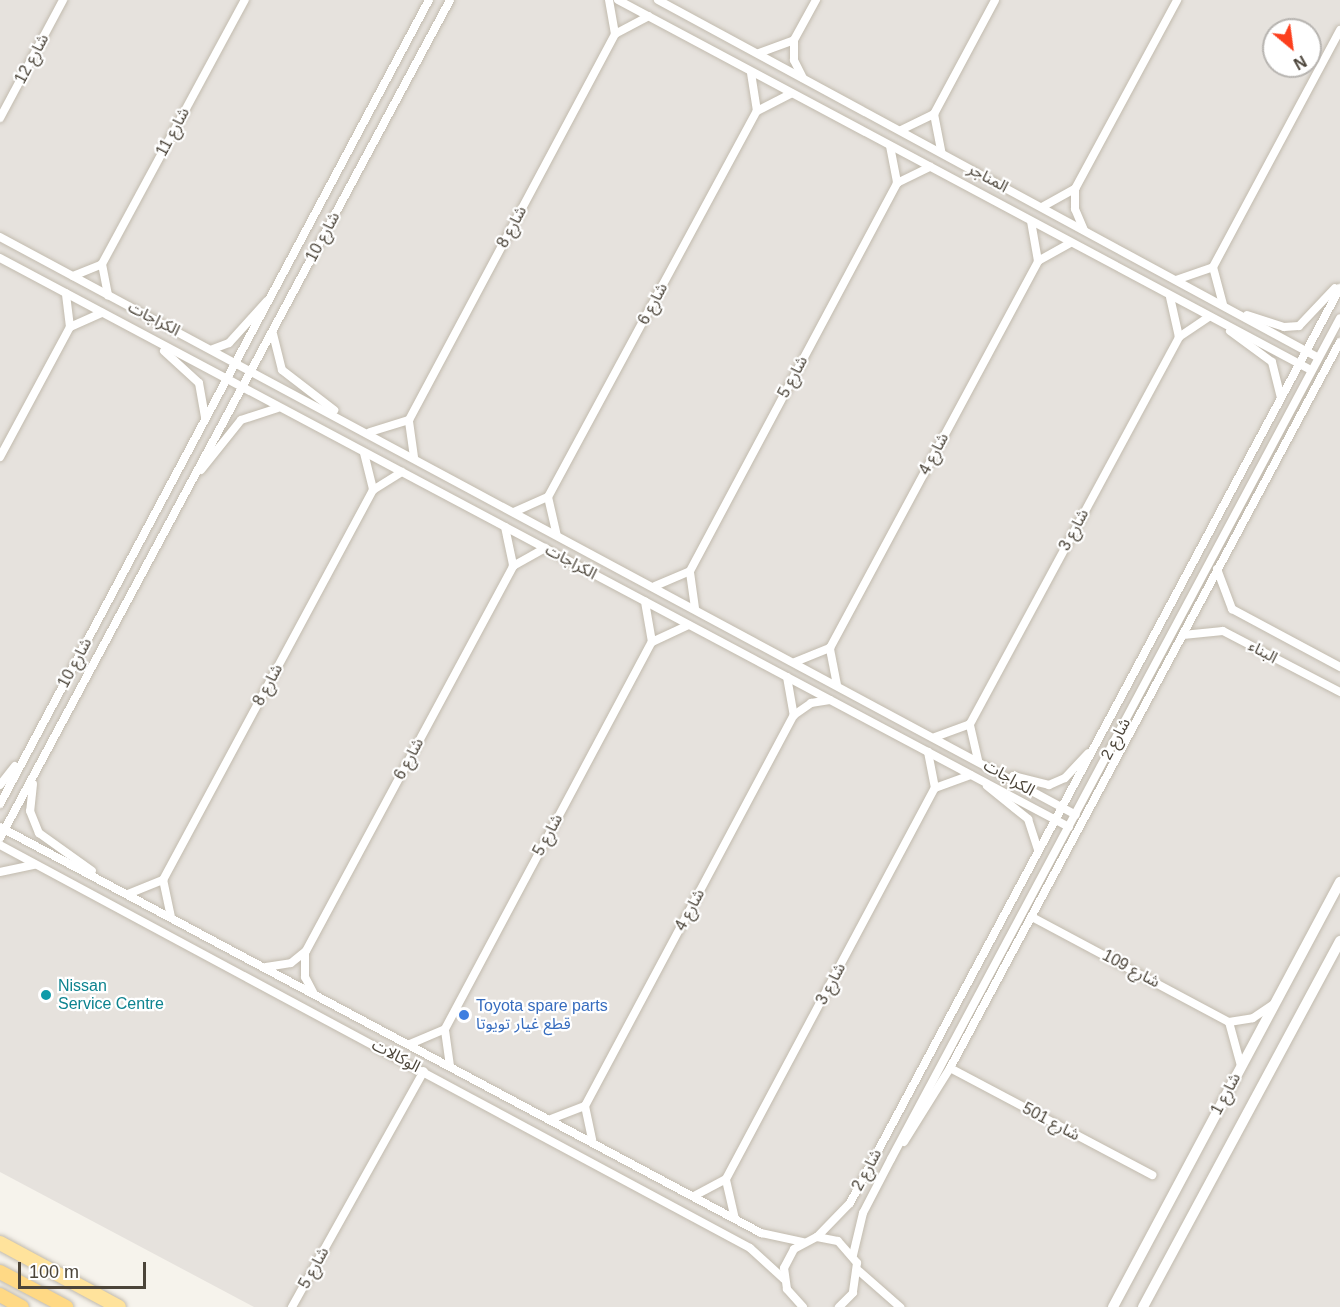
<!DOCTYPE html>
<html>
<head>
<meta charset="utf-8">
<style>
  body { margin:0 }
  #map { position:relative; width:1340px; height:1307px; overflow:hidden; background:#f6f3ec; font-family:Helvetica,"Noto Sans Arabic",sans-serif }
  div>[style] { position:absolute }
  .industrial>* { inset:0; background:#e6e2dd }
  .roads { filter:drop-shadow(0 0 2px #c2bbae) drop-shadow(0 0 2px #c2bbae) }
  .minor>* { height:8px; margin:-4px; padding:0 4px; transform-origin:4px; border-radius:4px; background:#fff }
  .tertiary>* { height:10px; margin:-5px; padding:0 5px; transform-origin:5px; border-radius:5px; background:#fff }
  .primary>* { height:14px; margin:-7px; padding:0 7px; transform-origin:7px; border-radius:7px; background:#ffe39c }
  .trunk>* { height:14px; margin:-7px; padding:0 7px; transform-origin:7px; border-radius:7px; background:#ffd985 }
  .dots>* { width:16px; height:16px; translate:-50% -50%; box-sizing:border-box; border:3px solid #fff; border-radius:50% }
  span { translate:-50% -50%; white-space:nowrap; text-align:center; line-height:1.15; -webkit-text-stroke:4.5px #fff; paint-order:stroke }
  .street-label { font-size:16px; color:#4b4439 }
  .culture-label { font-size:16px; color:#0d838f }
  .left { translate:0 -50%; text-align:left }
  .shop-label { font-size:16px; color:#366cbe }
  .north { position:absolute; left:1262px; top:18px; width:60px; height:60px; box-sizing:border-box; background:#fff; border:2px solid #b7b4b0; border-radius:50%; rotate:151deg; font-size:16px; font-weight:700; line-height:24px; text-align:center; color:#4b4439 }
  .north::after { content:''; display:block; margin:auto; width:21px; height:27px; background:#fc3f1d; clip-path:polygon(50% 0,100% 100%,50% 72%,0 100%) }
  .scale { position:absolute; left:18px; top:1262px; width:128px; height:27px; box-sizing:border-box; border:3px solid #4b4439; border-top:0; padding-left:8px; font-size:18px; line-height:21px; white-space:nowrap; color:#4b4439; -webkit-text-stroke:4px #fff; paint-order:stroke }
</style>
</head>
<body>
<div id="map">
  <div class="industrial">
    <i style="clip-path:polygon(evenodd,0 0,1340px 0,1340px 1307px,254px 1307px,0 1172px,0 0,1274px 30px,1310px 30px,1310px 66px,1274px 66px,1274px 30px)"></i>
  </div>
  <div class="roads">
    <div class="minor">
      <i style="left:618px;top:0;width:786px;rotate:28.1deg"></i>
      <i style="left:658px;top:0;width:749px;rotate:28.45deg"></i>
      <i style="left:615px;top:34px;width:38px;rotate:-28deg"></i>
      <i style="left:759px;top:53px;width:37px;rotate:-20deg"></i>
      <i style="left:751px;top:73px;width:38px;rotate:81deg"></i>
      <i style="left:803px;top:78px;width:20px;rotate:-117deg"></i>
      <i style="left:794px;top:60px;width:20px;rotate:-90deg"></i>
      <i style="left:794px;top:40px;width:46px;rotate:-61.2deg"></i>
      <i style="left:934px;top:114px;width:38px;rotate:79deg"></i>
      <i style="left:0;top:118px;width:134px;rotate:-61.9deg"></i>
      <i style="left:901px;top:130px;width:37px;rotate:-26deg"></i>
      <i style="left:934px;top:114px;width:129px;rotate:-61.8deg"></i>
      <i style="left:890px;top:146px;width:38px;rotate:79deg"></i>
      <i style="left:1075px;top:189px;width:20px;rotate:90deg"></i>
      <i style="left:1075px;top:209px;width:23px;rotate:67deg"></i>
      <i style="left:1042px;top:207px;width:38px;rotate:-29deg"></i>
      <i style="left:1075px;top:189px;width:215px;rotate:-61.6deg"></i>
      <i style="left:0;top:237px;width:1221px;rotate:28.24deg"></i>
      <i style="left:0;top:258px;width:1211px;rotate:28.03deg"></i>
      <i style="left:1038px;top:261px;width:37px;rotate:-29deg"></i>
      <i style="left:102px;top:264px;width:32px;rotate:79deg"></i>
      <i style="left:1213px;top:267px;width:39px;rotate:75deg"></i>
      <i style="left:73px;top:276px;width:31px;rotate:-22deg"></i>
      <i style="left:102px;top:264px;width:300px;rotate:-61.6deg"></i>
      <i style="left:1176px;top:280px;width:39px;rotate:-19deg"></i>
      <i style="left:1213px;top:267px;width:269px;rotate:-61.8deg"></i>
      <i style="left:1170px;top:297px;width:41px;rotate:77.3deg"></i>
      <i style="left:1247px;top:315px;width:39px;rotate:18deg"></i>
      <i style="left:1284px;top:327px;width:15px;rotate:-4deg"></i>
      <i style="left:1299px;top:326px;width:52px;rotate:-46.5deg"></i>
      <i style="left:70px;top:327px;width:35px;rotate:-24deg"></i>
      <i style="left:1230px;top:331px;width:52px;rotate:36.4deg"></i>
      <i style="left:1272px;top:362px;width:36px;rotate:76deg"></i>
      <i style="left:273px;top:334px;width:37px;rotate:76deg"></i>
      <i style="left:282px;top:370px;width:66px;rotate:37.6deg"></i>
      <i style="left:213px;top:349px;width:17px;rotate:-21deg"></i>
      <i style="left:229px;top:343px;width:57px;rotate:-47.9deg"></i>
      <i style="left:164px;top:351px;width:47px;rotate:42.4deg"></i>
      <i style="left:199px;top:383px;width:35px;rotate:80deg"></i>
      <i style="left:370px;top:432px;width:41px;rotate:-17.1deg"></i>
      <i style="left:364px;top:453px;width:38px;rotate:76deg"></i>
      <i style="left:0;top:457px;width:148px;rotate:-61.7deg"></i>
      <i style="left:70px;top:327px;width:34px;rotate:-97deg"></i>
      <i style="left:414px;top:457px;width:37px;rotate:-98deg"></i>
      <i style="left:409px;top:420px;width:438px;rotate:-61.9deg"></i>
      <i style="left:615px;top:34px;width:35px;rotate:-100deg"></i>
      <i style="left:201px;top:470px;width:64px;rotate:-51.3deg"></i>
      <i style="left:241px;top:420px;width:38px;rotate:-18deg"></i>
      <i style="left:548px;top:497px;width:37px;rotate:77deg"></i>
      <i style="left:514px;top:512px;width:37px;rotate:-24deg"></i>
      <i style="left:548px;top:497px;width:439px;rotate:-61.6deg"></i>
      <i style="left:757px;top:111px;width:38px;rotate:-27deg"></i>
      <i style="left:505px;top:527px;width:40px;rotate:78deg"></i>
      <i style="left:1217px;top:569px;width:43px;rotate:69.4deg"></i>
      <i style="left:1232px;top:609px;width:123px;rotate:28.2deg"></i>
      <i style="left:655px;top:586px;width:38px;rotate:-23deg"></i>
      <i style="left:695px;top:608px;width:37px;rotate:-98deg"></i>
      <i style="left:690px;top:571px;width:440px;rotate:-61.9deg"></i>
      <i style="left:897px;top:183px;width:37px;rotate:-26deg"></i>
      <i style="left:1183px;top:635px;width:40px;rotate:-5.7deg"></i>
      <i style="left:1223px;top:631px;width:132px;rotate:27.5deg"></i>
      <i style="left:652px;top:642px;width:40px;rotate:-25deg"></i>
      <i style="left:795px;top:662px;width:38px;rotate:-22deg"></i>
      <i style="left:787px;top:677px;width:39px;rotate:80deg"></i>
      <i style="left:837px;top:685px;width:38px;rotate:-101deg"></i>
      <i style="left:830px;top:648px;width:439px;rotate:-61.7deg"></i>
      <i style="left:1038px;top:261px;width:40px;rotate:-100deg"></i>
      <i style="left:935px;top:737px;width:37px;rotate:-20deg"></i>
      <i style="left:978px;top:760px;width:37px;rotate:-103deg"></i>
      <i style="left:970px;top:724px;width:440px;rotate:-61.6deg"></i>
      <i style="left:1179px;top:337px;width:36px;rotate:-34deg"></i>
      <i style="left:1013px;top:776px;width:37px;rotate:14deg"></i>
      <i style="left:1049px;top:785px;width:17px;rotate:-24deg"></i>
      <i style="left:1065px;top:778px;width:34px;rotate:-47deg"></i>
      <i style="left:33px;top:784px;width:27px;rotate:96deg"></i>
      <i style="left:30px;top:811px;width:24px;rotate:68deg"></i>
      <i style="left:39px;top:833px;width:65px;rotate:35.6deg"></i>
      <i style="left:0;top:785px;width:24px;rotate:-52deg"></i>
      <i style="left:987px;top:786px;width:53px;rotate:38.8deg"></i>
      <i style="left:1028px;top:819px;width:33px;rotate:72deg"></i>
      <i style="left:935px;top:788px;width:38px;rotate:-20deg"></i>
      <i style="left:0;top:804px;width:911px;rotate:-61.92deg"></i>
      <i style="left:0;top:827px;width:863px;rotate:28.08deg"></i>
      <i style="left:761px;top:1233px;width:43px;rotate:12.1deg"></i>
      <i style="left:0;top:838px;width:951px;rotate:-61.76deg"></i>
      <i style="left:0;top:845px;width:851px;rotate:28.25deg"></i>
      <i style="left:750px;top:1248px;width:46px;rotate:42.4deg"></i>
      <i style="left:0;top:872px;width:35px;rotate:-12deg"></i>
      <i style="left:128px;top:894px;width:38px;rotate:-22deg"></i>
      <i style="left:171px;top:917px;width:38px;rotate:-102deg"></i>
      <i style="left:163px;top:880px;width:443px;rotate:-61.7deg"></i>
      <i style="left:373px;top:490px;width:34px;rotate:-32deg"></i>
      <i style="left:1032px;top:917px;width:223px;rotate:28.1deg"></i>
      <i style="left:1229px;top:1022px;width:24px;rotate:-9deg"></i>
      <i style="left:1253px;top:1018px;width:25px;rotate:-34deg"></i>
      <i style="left:305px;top:953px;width:24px;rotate:90deg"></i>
      <i style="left:305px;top:977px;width:19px;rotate:62deg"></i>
      <i style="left:266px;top:967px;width:25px;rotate:-9deg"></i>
      <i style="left:291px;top:963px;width:19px;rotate:-39deg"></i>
      <i style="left:306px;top:951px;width:437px;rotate:-61.7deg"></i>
      <i style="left:513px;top:566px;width:37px;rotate:-29deg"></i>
      <i style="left:1229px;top:1022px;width:46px;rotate:74.7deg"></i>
      <i style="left:410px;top:1044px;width:38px;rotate:-23deg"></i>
      <i style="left:450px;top:1066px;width:37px;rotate:-98deg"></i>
      <i style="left:445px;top:1029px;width:439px;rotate:-61.9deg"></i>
      <i style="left:652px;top:642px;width:41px;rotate:-99.9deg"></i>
      <i style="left:950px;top:1068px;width:229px;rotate:27.9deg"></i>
      <i style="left:585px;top:1106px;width:35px;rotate:78deg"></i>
      <i style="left:551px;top:1119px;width:36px;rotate:-21deg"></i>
      <i style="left:585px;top:1106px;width:443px;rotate:-61.9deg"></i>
      <i style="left:794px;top:715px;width:21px;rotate:-35deg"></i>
      <i style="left:811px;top:703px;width:19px;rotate:-9deg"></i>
      <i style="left:904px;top:1142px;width:87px;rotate:-58.1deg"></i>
      <i style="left:950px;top:1068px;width:824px;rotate:-61.76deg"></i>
      <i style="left:726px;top:1180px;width:37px;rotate:77deg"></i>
      <i style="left:694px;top:1196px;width:36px;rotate:-28deg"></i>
      <i style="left:726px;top:1179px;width:443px;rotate:-61.9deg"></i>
      <i style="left:935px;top:788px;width:37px;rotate:-101deg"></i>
      <i style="left:817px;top:1237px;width:47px;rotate:-45.9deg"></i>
      <i style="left:850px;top:1203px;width:1038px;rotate:-61.83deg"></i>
      <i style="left:853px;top:1255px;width:43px;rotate:-76.6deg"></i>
      <i style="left:863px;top:1213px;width:61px;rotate:-62.6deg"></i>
      <i style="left:891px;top:1159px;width:953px;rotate:-61.9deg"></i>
      <i style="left:859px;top:1271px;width:55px;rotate:41.3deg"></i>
      <i style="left:292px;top:1307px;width:270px;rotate:-60.8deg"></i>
      <i style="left:803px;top:1307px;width:24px;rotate:-132deg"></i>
      <i style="left:787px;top:1289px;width:21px;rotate:-98deg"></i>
      <i style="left:784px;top:1268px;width:21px;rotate:-62deg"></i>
      <i style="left:794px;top:1249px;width:26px;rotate:-28deg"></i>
      <i style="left:817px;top:1237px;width:21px;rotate:11deg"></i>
      <i style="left:838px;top:1241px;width:29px;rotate:49deg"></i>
      <i style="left:857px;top:1263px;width:30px;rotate:98deg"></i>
      <i style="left:853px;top:1293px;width:20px;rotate:135deg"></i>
    </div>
    <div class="tertiary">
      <i style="left:1113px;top:1307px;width:482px;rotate:-61.9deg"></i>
      <i style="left:1143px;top:1307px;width:416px;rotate:-61.7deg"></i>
    </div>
    <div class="primary">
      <i style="left:0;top:1243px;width:135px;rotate:28.3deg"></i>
    </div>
    <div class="trunk">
      <i style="left:0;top:1272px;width:75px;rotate:27.9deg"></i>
      <i style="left:0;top:1295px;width:25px;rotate:29deg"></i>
    </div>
  </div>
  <div class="dots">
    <i style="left:46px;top:995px;background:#0f9aa8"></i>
    <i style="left:464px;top:1015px;background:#3f7fe0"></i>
  </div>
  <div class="street-label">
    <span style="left:32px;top:59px;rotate:-62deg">شارع 12</span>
    <span style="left:173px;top:132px;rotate:-62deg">شارع 11</span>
    <span style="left:988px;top:178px;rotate:28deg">المناجر</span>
    <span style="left:512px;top:227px;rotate:-62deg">شارع 8</span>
    <span style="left:323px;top:237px;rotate:-62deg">شارع 10</span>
    <span style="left:653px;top:304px;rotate:-62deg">شارع 6</span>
    <span style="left:154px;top:319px;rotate:27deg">الكراجات</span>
    <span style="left:793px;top:377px;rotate:-62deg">شارع 5</span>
    <span style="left:934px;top:454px;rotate:-62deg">شارع 4</span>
    <span style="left:1074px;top:530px;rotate:-62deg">شارع 3</span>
    <span style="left:571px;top:562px;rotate:28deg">الكراجات</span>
    <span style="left:1263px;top:652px;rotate:28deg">البناء</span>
    <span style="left:75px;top:663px;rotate:-62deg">شارع 10</span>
    <span style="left:268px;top:685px;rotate:-62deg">شارع 8</span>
    <span style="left:1116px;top:739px;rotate:-62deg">شارع 2</span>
    <span style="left:409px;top:759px;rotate:-62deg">شارع 6</span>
    <span style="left:1009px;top:778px;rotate:30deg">الكراجات</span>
    <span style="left:548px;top:835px;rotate:-62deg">شارع 5</span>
    <span style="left:690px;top:910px;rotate:-62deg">شارع 4</span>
    <span style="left:1131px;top:969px;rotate:28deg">شارع 109</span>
    <span style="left:831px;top:984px;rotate:-62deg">شارع 3</span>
    <span style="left:396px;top:1056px;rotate:28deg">الوكالات</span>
    <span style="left:1226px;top:1094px;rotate:-62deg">شارع 1</span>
    <span style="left:1051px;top:1122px;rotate:28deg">شارع 501</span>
    <span style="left:867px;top:1170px;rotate:-62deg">شارع 2</span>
    <span style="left:314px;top:1268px;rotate:-61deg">شارع 5</span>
  </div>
  <div class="culture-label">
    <span class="left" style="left:58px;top:995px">Nissan<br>Service Centre</span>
  </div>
  <div class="shop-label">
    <span class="left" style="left:476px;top:1015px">Toyota spare parts<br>قطع غيار تويوتا</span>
  </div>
  <div class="north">N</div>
  <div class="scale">100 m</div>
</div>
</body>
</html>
